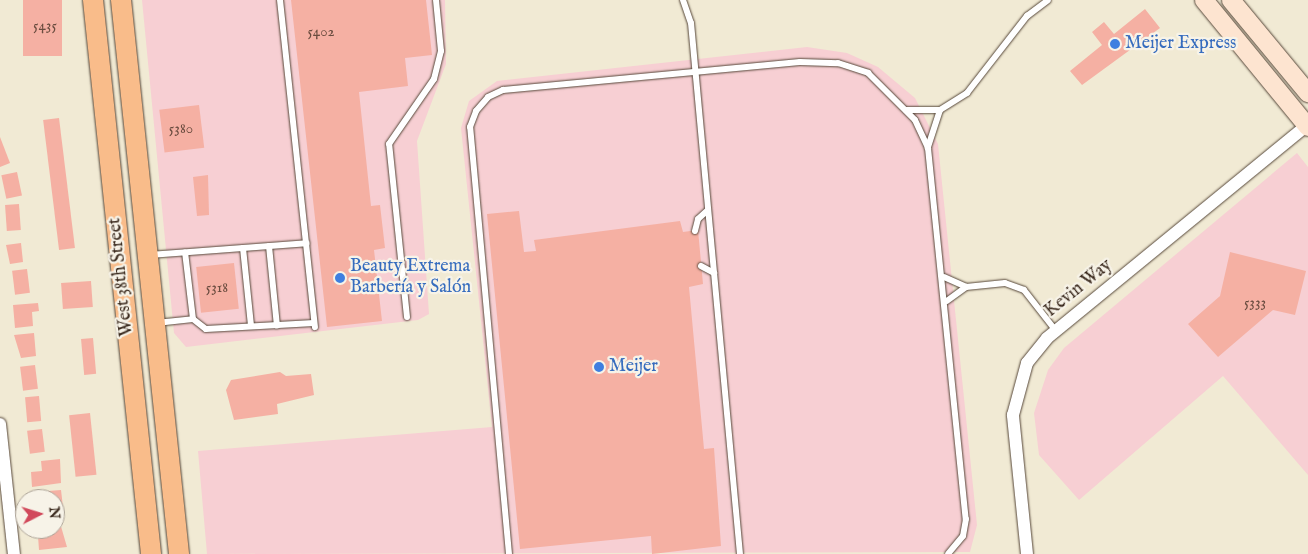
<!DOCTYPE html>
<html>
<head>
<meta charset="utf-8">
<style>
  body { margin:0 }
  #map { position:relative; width:1308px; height:554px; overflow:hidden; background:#f1ead4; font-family:"IM FELL English",serif }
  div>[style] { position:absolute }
  .built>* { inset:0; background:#f7cfd3 }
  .building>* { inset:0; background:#f5b0a3; transform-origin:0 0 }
  .roads { filter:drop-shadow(0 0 1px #564739) drop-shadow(0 0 1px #564739) }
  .lane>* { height:6px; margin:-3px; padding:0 3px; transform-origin:3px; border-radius:3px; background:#fff }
  .street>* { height:12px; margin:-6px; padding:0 6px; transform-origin:6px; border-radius:6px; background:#fff }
  .secondary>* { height:18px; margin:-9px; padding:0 9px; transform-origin:9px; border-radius:9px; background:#fde4d0 }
  .primary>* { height:20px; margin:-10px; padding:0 10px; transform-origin:10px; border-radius:10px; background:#f9bc8a }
  .dots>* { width:14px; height:14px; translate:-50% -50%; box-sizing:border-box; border:2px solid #f7f3e8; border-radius:50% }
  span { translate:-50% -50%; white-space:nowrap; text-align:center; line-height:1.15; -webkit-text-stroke:4.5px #f7f3e8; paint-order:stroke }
  .number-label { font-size:15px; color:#6a4c3f }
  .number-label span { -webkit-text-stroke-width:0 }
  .shop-label { font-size:18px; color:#366cbe }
  .left { translate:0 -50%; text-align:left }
  .street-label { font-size:18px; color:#3b2a1e }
  .north { position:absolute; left:15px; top:489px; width:50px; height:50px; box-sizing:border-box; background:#f7f3e8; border:1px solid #aca397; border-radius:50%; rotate:85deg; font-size:14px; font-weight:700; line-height:20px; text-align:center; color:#3b2a1e }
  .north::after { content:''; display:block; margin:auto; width:18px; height:22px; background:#d1495b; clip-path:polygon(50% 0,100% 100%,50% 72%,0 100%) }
</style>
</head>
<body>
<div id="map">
  <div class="built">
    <i style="clip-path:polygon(142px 0,445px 0,446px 64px,417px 141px,429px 314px,418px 320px,186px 347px,174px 333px)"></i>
    <i style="clip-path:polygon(807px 47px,847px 53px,878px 67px,915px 98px,938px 144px,977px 525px,970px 552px,207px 554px,198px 451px,492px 427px,461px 128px,469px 101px,497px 81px)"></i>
    <i style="clip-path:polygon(1297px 153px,1308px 167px,1308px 475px,1223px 376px,1079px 500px,1039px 455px,1034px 413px,1048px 370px,1064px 348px)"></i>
  </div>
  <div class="building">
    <i style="left:23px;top:0;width:39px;height:56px"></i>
    <i style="clip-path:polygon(291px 0,426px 0,432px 55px,405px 58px,408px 86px,359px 92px,371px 206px,380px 205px,385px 248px,374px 250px,382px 321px,327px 327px)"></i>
    <i style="clip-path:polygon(1145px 9px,1160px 28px,1082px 85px,1070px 71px,1102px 45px,1092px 32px,1104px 22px,1114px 34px)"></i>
    <i style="left:199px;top:105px;width:43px;height:40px;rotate:83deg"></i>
    <i style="left:59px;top:118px;width:131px;height:16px;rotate:83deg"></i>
    <i style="clip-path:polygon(0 137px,10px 163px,0 167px)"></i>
    <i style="left:17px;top:172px;width:24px;height:16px;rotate:78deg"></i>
    <i style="clip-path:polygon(208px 175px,209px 215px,197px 216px,193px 177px)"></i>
    <i style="left:19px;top:204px;width:26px;height:14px;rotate:86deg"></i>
    <i style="clip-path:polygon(519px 211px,524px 252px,536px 251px,534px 240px,680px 221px,683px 232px,698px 230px,703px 284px,689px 287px,704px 449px,714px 448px,721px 546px,652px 554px,651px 536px,520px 549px,487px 214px)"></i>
    <i style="clip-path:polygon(21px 243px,23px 262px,10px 264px,6px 245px)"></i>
    <i style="clip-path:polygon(1230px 252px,1306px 271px,1295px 315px,1273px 310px,1218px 357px,1188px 324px,1220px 296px)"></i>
    <i style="left:234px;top:263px;width:46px;height:38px;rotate:84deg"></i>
    <i style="left:27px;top:269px;width:24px;height:15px;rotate:83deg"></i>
    <i style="left:91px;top:281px;width:26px;height:30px;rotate:86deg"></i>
    <i style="clip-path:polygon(38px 303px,39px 311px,32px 312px,33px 326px,15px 328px,13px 305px)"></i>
    <i style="clip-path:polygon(34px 333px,36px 356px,21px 358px,14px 335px)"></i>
    <i style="left:93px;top:338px;width:36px;height:12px;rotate:85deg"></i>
    <i style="left:35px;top:365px;width:24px;height:15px;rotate:83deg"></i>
    <i style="clip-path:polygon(280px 372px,286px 376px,311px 374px,314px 395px,277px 404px,278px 414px,234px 420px,226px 390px,231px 380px)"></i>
    <i style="left:39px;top:396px;width:25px;height:14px;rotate:85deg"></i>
    <i style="left:90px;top:413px;width:62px;height:21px;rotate:84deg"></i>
    <i style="left:42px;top:429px;width:23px;height:15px;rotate:83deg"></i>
    <i style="clip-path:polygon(60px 459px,61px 483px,32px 487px,31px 472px,42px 471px,41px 461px)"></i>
    <i style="clip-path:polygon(61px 490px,64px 515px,55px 516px,55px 499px,49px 499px,48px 491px)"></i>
    <i style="clip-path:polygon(60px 523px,67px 547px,39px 550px,38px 536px,49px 535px,48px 529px)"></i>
  </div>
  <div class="roads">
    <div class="lane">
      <i style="left:280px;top:0;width:329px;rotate:83.9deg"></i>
      <i style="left:683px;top:0;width:24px;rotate:71deg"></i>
      <i style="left:691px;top:23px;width:533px;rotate:84.73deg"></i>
      <i style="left:906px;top:110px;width:34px"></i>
      <i style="left:940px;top:110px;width:40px;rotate:108deg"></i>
      <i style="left:940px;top:110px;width:32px;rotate:-32deg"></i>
      <i style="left:967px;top:93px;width:98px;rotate:-52.1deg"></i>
      <i style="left:1027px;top:16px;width:26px;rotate:-37deg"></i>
      <i style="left:695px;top:231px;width:12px;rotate:-76deg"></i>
      <i style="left:698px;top:219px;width:13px;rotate:-42deg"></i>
      <i style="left:269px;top:246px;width:80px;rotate:84.3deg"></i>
      <i style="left:243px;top:248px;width:77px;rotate:84.1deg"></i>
      <i style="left:149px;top:255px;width:158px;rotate:-4.3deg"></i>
      <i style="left:701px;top:266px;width:15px;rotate:28deg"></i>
      <i style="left:944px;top:277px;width:24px;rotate:24deg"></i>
      <i style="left:966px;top:287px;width:24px;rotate:144deg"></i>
      <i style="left:966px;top:287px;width:39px;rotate:-6deg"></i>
      <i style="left:1005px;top:283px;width:20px;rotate:20deg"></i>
      <i style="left:1024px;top:290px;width:52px;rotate:52deg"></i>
      <i style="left:407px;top:317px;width:174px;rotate:-95.9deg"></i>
      <i style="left:389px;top:144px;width:79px;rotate:-55.3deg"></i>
      <i style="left:434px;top:79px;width:29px;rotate:-76deg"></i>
      <i style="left:441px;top:51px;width:51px;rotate:-95.6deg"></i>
      <i style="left:193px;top:319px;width:16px;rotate:38deg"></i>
      <i style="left:206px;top:329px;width:108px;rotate:-3.2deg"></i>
      <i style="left:156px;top:323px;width:37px;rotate:-6deg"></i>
      <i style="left:193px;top:319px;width:67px;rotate:-96.8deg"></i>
      <i style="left:509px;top:554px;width:429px;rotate:-95.2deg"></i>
      <i style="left:470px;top:127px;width:17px;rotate:-69deg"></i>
      <i style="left:476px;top:111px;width:18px;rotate:-49deg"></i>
      <i style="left:488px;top:97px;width:17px;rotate:-25deg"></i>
      <i style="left:503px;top:90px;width:298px;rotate:-5.4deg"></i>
      <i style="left:800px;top:62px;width:38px;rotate:2deg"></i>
      <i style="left:838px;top:63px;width:32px;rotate:18deg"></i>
      <i style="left:868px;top:73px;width:66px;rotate:45deg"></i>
      <i style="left:915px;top:120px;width:31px;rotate:65deg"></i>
      <i style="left:928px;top:148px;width:373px;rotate:84.2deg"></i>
      <i style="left:966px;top:519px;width:17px;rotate:100deg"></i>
      <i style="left:963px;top:536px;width:23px;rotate:130deg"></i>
    </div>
    <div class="street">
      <i style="left:0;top:424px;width:131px;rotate:83.9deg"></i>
      <i style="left:1027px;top:554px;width:140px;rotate:-95.8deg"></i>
      <i style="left:1013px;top:415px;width:54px;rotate:-74.9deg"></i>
      <i style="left:1027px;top:363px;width:32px;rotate:-51deg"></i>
      <i style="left:1047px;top:338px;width:338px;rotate:-39.3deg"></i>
    </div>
    <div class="secondary">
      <i style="left:1204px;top:0;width:164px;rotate:50.7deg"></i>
      <i style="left:1231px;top:0;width:121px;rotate:50.4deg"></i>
    </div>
    <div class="primary">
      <i style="left:93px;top:0;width:557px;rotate:84.02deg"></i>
      <i style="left:121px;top:0;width:557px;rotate:84.02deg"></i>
    </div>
  </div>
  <div class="dots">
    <i style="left:1115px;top:44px;background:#3f7fe0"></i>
    <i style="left:340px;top:278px;background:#3f7fe0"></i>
    <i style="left:599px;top:367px;background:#3f7fe0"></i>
  </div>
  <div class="number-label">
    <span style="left:45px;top:26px">5435</span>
    <span style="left:321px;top:32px">5402</span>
    <span style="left:181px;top:129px">5380</span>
    <span style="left:217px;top:288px">5318</span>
    <span style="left:1255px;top:303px">5333</span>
  </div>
  <div class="shop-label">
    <span class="left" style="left:1125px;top:44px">Meijer Express</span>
    <span class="left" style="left:350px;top:278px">Beauty Extrema<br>Barbería y Salón</span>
    <span class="left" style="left:609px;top:367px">Meijer</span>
  </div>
  <div class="street-label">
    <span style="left:122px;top:277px;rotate:-96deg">West 38th Street</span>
    <span style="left:1079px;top:289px;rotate:-39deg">Kevin Way</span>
  </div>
  <div class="north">N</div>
</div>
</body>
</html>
